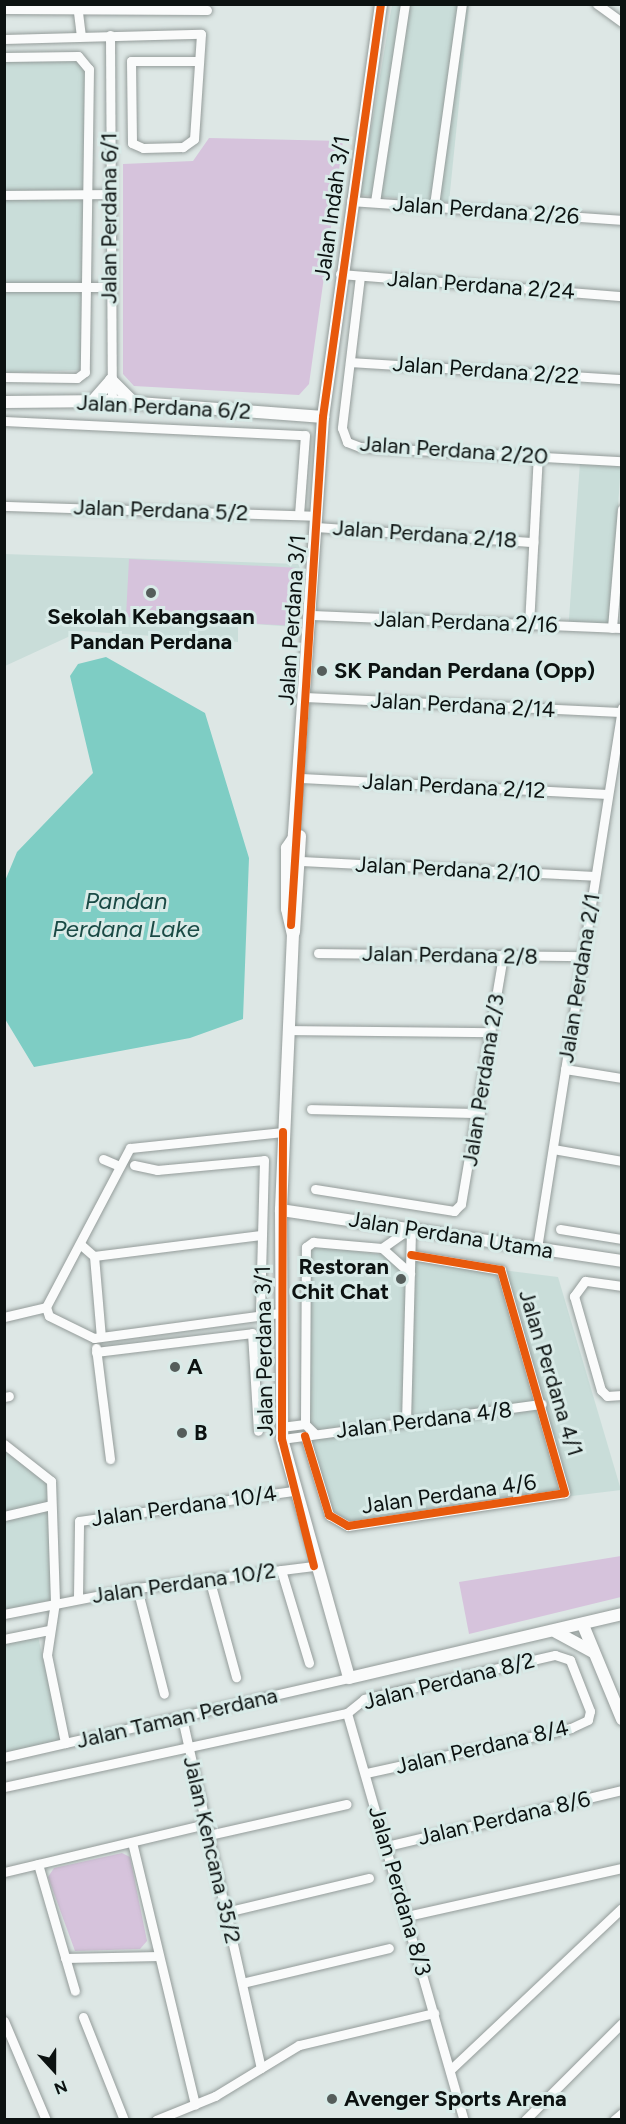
<!DOCTYPE html>
<html>
<head>
<meta charset="utf-8">
<style>
  body { margin:0 }
  #map { position:relative; width:626px; height:2124px; overflow:hidden; background:#dde7e5; font-family:Figtree,sans-serif }
  div>[style] { position:absolute }
  .built>* { inset:0; background:#c9ddd9; transform-origin:0 0 }
  .green>* { inset:0; background:#d6c3dc; transform-origin:0 0 }
  .water>* { inset:0; background:#7ecdc4 }
  .roads { filter:drop-shadow(0 0 2px #949c9a) drop-shadow(0 0 2px #949c9a) }
  .minor>* { height:9px; margin:-4.5px; padding:0 4.5px; transform-origin:4.5px; border-radius:4.5px; background:#fafbfb }
  .tertiary>* { height:12px; margin:-6px; padding:0 6px; transform-origin:6px; border-radius:6px; background:#fafbfb }
  .cycleway>* { height:8px; margin:-4px; padding:0 4px; transform-origin:4px; border-radius:4px; background:#e8590c }
  .dots>* { width:16px; height:16px; translate:-50% -50%; box-sizing:border-box; border:3px solid #d9ebe8; border-radius:50% }
  span { translate:-50% -50%; white-space:nowrap; text-align:center; line-height:1.15; -webkit-text-stroke:6px #d9ebe8; paint-order:stroke }
  .street-label { font-size:22px; color:#0c1211 }
  .poi-label { font-size:22px; color:#0c1211; font-weight:700 }
  .left { translate:0 -50%; text-align:left }
  .right { translate:-100% -50%; text-align:right }
  .water-label { font-size:24px; color:#1a4a45; font-style:italic }
  .frame { position:absolute; inset:0; border:6px solid #0c1211; pointer-events:none }
  .north { position:absolute; left:24px; top:2040px; width:60px; height:60px; -webkit-text-stroke:4px #d9ebe8; paint-order:stroke; rotate:159deg; font-size:16px; font-weight:700; line-height:24px; text-align:center; color:#0c1211 }
  .north::after { content:''; display:block; margin:auto; width:21px; height:27px; background:#0c1211; clip-path:polygon(50% 0,100% 100%,50% 72%,0 100%) }
</style>
</head>
<body>
<div id="map">
  <div class="built">
    <i style="clip-path:polygon(392px 5px,469px 5px,449px 202px,360px 195px)"></i>
    <i style="clip-path:polygon(77px 60px,85px 69px,81px 370px,5px 373px,4px 61px)"></i>
    <i style="left:580px;top:462px;width:41px;height:160px;rotate:4deg"></i>
    <i style="clip-path:polygon(4px 554px,300px 564px,295px 627px,238px 623px,238px 642px,81px 631px,5px 666px)"></i>
    <i style="clip-path:polygon(313px 1246px,558px 1277px,621px 1490px,348px 1523px,333px 1513px,310px 1439px,309px 1250px)"></i>
    <i style="clip-path:polygon(4px 1448px,48px 1483px,51px 1600px,5px 1610px)"></i>
    <i style="clip-path:polygon(38px 1636px,61px 1740px,5px 1753px,4px 1644px)"></i>
  </div>
  <div class="green">
    <i style="clip-path:polygon(209px 138px,343px 141px,309px 384px,299px 395px,134px 386px,123px 374px,123px 164px,193px 161px)"></i>
    <i style="left:129px;top:559px;width:167px;height:58px;rotate:3deg"></i>
    <i style="clip-path:polygon(621px 1556px,621px 1597px,469px 1634px,459px 1582px)"></i>
    <i style="clip-path:polygon(122px 1853px,130px 1857px,147px 1941px,140px 1949px,75px 1951px,48px 1877px,54px 1868px)"></i>
  </div>
  <div class="water">
    <i style="clip-path:polygon(106px 657px,205px 713px,249px 858px,243px 1019px,190px 1038px,34px 1067px,5px 1019px,5px 881px,17px 852px,93px 773px,70px 676px,78px 664px)"></i>
  </div>
  <div class="roads">
    <div class="minor">
      <i style="left:77px;top:4px;width:32px;rotate:83deg"></i>
      <i style="left:597px;top:4px;width:31px;rotate:36deg"></i>
      <i style="left:4px;top:9px;width:203px;rotate:0.3deg"></i>
      <i style="left:110px;top:35px;width:366px;rotate:89.7deg"></i>
      <i style="left:4px;top:39px;width:197px;rotate:-1.5deg"></i>
      <i style="left:201px;top:34px;width:105px;rotate:93.8deg"></i>
      <i style="left:194px;top:139px;width:14px;rotate:144deg"></i>
      <i style="left:183px;top:147px;width:40px;rotate:178.6deg"></i>
      <i style="left:143px;top:148px;width:12px;rotate:-156deg"></i>
      <i style="left:132px;top:143px;width:82px;rotate:-90.7deg"></i>
      <i style="left:131px;top:61px;width:64px"></i>
      <i style="left:4px;top:57px;width:74px;rotate:-0.8deg"></i>
      <i style="left:78px;top:56px;width:17px;rotate:50deg"></i>
      <i style="left:89px;top:69px;width:303px;rotate:90.8deg"></i>
      <i style="left:85px;top:372px;width:10px;rotate:143deg"></i>
      <i style="left:77px;top:378px;width:73px;rotate:-179.2deg"></i>
      <i style="left:4px;top:195px;width:106px;rotate:-0.5deg"></i>
      <i style="left:351px;top:201px;width:272px;rotate:4deg"></i>
      <i style="left:375px;top:202px;width:200px;rotate:-81.4deg"></i>
      <i style="left:434px;top:205px;width:203px;rotate:-82.1deg"></i>
      <i style="left:340px;top:274px;width:283px;rotate:4.5deg"></i>
      <i style="left:360px;top:276px;width:153px;rotate:96.8deg"></i>
      <i style="left:342px;top:428px;width:15px;rotate:70deg"></i>
      <i style="left:347px;top:442px;width:14px;rotate:21deg"></i>
      <i style="left:360px;top:447px;width:262px;rotate:3.1deg"></i>
      <i style="left:4px;top:287px;width:103px"></i>
      <i style="left:350px;top:362px;width:273px;rotate:3.6deg"></i>
      <i style="left:4px;top:421px;width:301px;rotate:2.7deg"></i>
      <i style="left:305px;top:435px;width:80px;rotate:94.3deg"></i>
      <i style="left:4px;top:506px;width:313px;rotate:1.8deg"></i>
      <i style="left:317px;top:527px;width:217px;rotate:4deg"></i>
      <i style="left:311px;top:615px;width:311px;rotate:2.4deg"></i>
      <i style="left:529px;top:625px;width:169px;rotate:-87deg"></i>
      <i style="left:612px;top:628px;width:119px;rotate:-85.2deg"></i>
      <i style="left:304px;top:697px;width:317px;rotate:2.7deg"></i>
      <i style="left:301px;top:778px;width:307px;rotate:3deg"></i>
      <i style="left:301px;top:861px;width:294px;rotate:2.9deg"></i>
      <i style="left:318px;top:953px;width:264px;rotate:0.7deg"></i>
      <i style="left:287px;top:1030px;width:204px;rotate:0.6deg"></i>
      <i style="left:565px;top:1069px;width:58px;rotate:9deg"></i>
      <i style="left:311px;top:1109px;width:169px;rotate:1.4deg"></i>
      <i style="left:553px;top:1149px;width:70px;rotate:9.9deg"></i>
      <i style="left:103px;top:1159px;width:15px;rotate:23deg"></i>
      <i style="left:134px;top:1165px;width:24px;rotate:12deg"></i>
      <i style="left:157px;top:1170px;width:107px;rotate:-5.3deg"></i>
      <i style="left:264px;top:1160px;width:156px;rotate:91.5deg"></i>
      <i style="left:315px;top:1189px;width:141px;rotate:9deg"></i>
      <i style="left:454px;top:1211px;width:10px;rotate:-45deg"></i>
      <i style="left:461px;top:1204px;width:253px;rotate:-80.4deg"></i>
      <i style="left:560px;top:1229px;width:63px;rotate:9.2deg"></i>
      <i style="left:80px;top:1244px;width:18px;rotate:41deg"></i>
      <i style="left:94px;top:1256px;width:168px;rotate:-7.2deg"></i>
      <i style="left:382px;top:1248px;width:35px;rotate:-35deg"></i>
      <i style="left:537px;top:1248px;width:547px;rotate:-81.05deg"></i>
      <i style="left:94px;top:1256px;width:81px;rotate:85.1deg"></i>
      <i style="left:622px;top:1286px;width:37px;rotate:-172deg"></i>
      <i style="left:585px;top:1281px;width:19px;rotate:126deg"></i>
      <i style="left:574px;top:1296px;width:98px;rotate:74deg"></i>
      <i style="left:601px;top:1390px;width:8px;rotate:45deg"></i>
      <i style="left:607px;top:1396px;width:15px;rotate:-4deg"></i>
      <i style="left:46px;top:1307px;width:180px;rotate:-62.2deg"></i>
      <i style="left:130px;top:1148px;width:154px;rotate:-6deg"></i>
      <i style="left:46px;top:1307px;width:9px;rotate:72deg"></i>
      <i style="left:49px;top:1316px;width:50px;rotate:26.1deg"></i>
      <i style="left:94px;top:1338px;width:187px;rotate:-7.7deg"></i>
      <i style="left:4px;top:1317px;width:43px;rotate:-13.4deg"></i>
      <i style="left:96px;top:1348px;width:112px;rotate:82.8deg"></i>
      <i style="left:96px;top:1352px;width:157px;rotate:-6.9deg"></i>
      <i style="left:252px;top:1333px;width:98px;rotate:86.5deg"></i>
      <i style="left:4px;top:1397px;width:5px;rotate:-11deg"></i>
      <i style="left:406px;top:1422px;width:194px;rotate:-88.5deg"></i>
      <i style="left:281px;top:1427px;width:24px;rotate:-7deg"></i>
      <i style="left:315px;top:1434px;width:14px;rotate:-135deg"></i>
      <i style="left:305px;top:1424px;width:177px;rotate:-89.7deg"></i>
      <i style="left:306px;top:1247px;width:9px;rotate:-36deg"></i>
      <i style="left:313px;top:1242px;width:69px;rotate:5deg"></i>
      <i style="left:382px;top:1248px;width:38px;rotate:42deg"></i>
      <i style="left:305px;top:1436px;width:83px;rotate:73.1deg"></i>
      <i style="left:329px;top:1515px;width:22px;rotate:30deg"></i>
      <i style="left:348px;top:1526px;width:219px;rotate:-8.6deg"></i>
      <i style="left:565px;top:1493px;width:232px;rotate:-106deg"></i>
      <i style="left:501px;top:1270px;width:91px;rotate:-170.5deg"></i>
      <i style="left:282px;top:1439px;width:262px;rotate:-7.7deg"></i>
      <i style="left:4px;top:1444px;width:60px;rotate:38.2deg"></i>
      <i style="left:51px;top:1481px;width:121px;rotate:88.1deg"></i>
      <i style="left:55px;top:1602px;width:54px;rotate:98.6deg"></i>
      <i style="left:47px;top:1655px;width:90px;rotate:78.4deg"></i>
      <i style="left:4px;top:1516px;width:48px;rotate:-13.2deg"></i>
      <i style="left:281px;top:1570px;width:97px;rotate:73.2deg"></i>
      <i style="left:209px;top:1578px;width:103px;rotate:74.7deg"></i>
      <i style="left:137px;top:1588px;width:109px;rotate:75.7deg"></i>
      <i style="left:78px;top:1597px;width:76px;rotate:-89.2deg"></i>
      <i style="left:79px;top:1521px;width:216px;rotate:-8deg"></i>
      <i style="left:4px;top:1614px;width:136px;rotate:-11.1deg"></i>
      <i style="left:137px;top:1588px;width:178px;rotate:-7.1deg"></i>
      <i style="left:4px;top:1639px;width:46px;rotate:-11.3deg"></i>
      <i style="left:347px;top:1713px;width:22px;rotate:-39deg"></i>
      <i style="left:364px;top:1699px;width:196px;rotate:-13deg"></i>
      <i style="left:555px;top:1655px;width:16px;rotate:18deg"></i>
      <i style="left:570px;top:1660px;width:55px;rotate:68.6deg"></i>
      <i style="left:590px;top:1711px;width:9px;rotate:103deg"></i>
      <i style="left:588px;top:1720px;width:19px;rotate:155deg"></i>
      <i style="left:571px;top:1728px;width:209px;rotate:167.6deg"></i>
      <i style="left:347px;top:1713px;width:423px;rotate:74deg"></i>
      <i style="left:182px;top:1718px;width:359px;rotate:77.3deg"></i>
      <i style="left:4px;top:1757px;width:354px;rotate:-12.9deg"></i>
      <i style="left:4px;top:1787px;width:351px;rotate:-12.2deg"></i>
      <i style="left:209px;top:1835px;width:141px;rotate:-12.7deg"></i>
      <i style="left:132px;top:1842px;width:270px;rotate:76.5deg"></i>
      <i style="left:387px;top:1846px;width:242px;rotate:-13.4deg"></i>
      <i style="left:38px;top:1864px;width:132px;rotate:73.8deg"></i>
      <i style="left:4px;top:1872px;width:208px;rotate:-13.4deg"></i>
      <i style="left:226px;top:1912px;width:147px;rotate:-13.4deg"></i>
      <i style="left:407px;top:1916px;width:220px;rotate:-12.6deg"></i>
      <i style="left:65px;top:1958px;width:94px;rotate:-1.2deg"></i>
      <i style="left:242px;top:1983px;width:151px;rotate:-13.4deg"></i>
      <i style="left:83px;top:2017px;width:111px;rotate:68.3deg"></i>
      <i style="left:4px;top:2021px;width:108px;rotate:67deg"></i>
      <i style="left:450px;top:2070px;width:236px;rotate:-43.3deg"></i>
      <i style="left:156px;top:2120px;width:64px;rotate:-22.1deg"></i>
      <i style="left:215px;top:2096px;width:98px;rotate:-31.3deg"></i>
      <i style="left:299px;top:2045px;width:139px;rotate:-13.3deg"></i>
      <i style="left:525px;top:2120px;width:137px;rotate:-45deg"></i>
      <i style="left:614px;top:2120px;width:11px;rotate:-41deg"></i>
    </div>
    <div class="tertiary">
      <i style="left:93px;top:401px;width:28px;rotate:-49deg"></i>
      <i style="left:111px;top:380px;width:33px;rotate:45deg"></i>
      <i style="left:4px;top:402px;width:108px;rotate:-0.5deg"></i>
      <i style="left:112px;top:401px;width:212px;rotate:4.3deg"></i>
      <i style="left:293px;top:839px;width:11px;rotate:124deg"></i>
      <i style="left:287px;top:848px;width:61px;rotate:90deg"></i>
      <i style="left:287px;top:909px;width:26px;rotate:77deg"></i>
      <i style="left:293px;top:934px;width:276px;rotate:92.5deg"></i>
      <i style="left:281px;top:1210px;width:229px;rotate:89.7deg"></i>
      <i style="left:282px;top:1439px;width:248px;rotate:74.3deg"></i>
      <i style="left:349px;top:1678px;width:280px;rotate:-13.2deg"></i>
      <i style="left:293px;top:847px;width:431px;rotate:-86deg"></i>
      <i style="left:323px;top:417px;width:417px;rotate:-82deg"></i>
      <i style="left:294px;top:932px;width:96px;rotate:-86.4deg"></i>
      <i style="left:281px;top:1210px;width:345px;rotate:8.5deg"></i>
      <i style="left:583px;top:1625px;width:102px;rotate:67.5deg"></i>
      <i style="left:556px;top:1632px;width:42px;rotate:28.4deg"></i>
    </div>
  </div>
  <div class="cycleway">
    <i style="left:291px;top:925px;width:509px;rotate:-86.4deg"></i>
    <i style="left:323px;top:417px;width:417px;rotate:-82deg"></i>
    <i style="left:283px;top:1132px;width:307px;rotate:90.2deg"></i>
    <i style="left:282px;top:1439px;width:131px;rotate:75.9deg"></i>
    <i style="left:305px;top:1436px;width:83px;rotate:73.1deg"></i>
    <i style="left:329px;top:1515px;width:22px;rotate:30deg"></i>
    <i style="left:348px;top:1526px;width:219px;rotate:-8.6deg"></i>
    <i style="left:565px;top:1493px;width:232px;rotate:-106deg"></i>
    <i style="left:501px;top:1270px;width:91px;rotate:-170.5deg"></i>
  </div>
  <div class="dots">
    <i style="left:151px;top:593px;background:#555d5b"></i>
    <i style="left:322px;top:671px;background:#555d5b"></i>
    <i style="left:401px;top:1279px;background:#555d5b"></i>
    <i style="left:175px;top:1367px;background:#555d5b"></i>
    <i style="left:182px;top:1433px;background:#555d5b"></i>
    <i style="left:332px;top:2099px;background:#555d5b"></i>
  </div>
  <div class="street-label">
    <span style="left:332px;top:208px;rotate:-82deg">Jalan Indah 3/1</span>
    <span style="left:486px;top:210px;rotate:4deg">Jalan Perdana 2/26</span>
    <span style="left:109px;top:218px;rotate:-90deg">Jalan Perdana 6/1</span>
    <span style="left:481px;top:285px;rotate:4deg">Jalan Perdana 2/24</span>
    <span style="left:486px;top:370px;rotate:4deg">Jalan Perdana 2/22</span>
    <span style="left:164px;top:407px;rotate:3deg">Jalan Perdana 6/2</span>
    <span style="left:454px;top:450px;rotate:4deg">Jalan Perdana 2/20</span>
    <span style="left:161px;top:510px;rotate:2deg">Jalan Perdana 5/2</span>
    <span style="left:425px;top:534px;rotate:4deg">Jalan Perdana 2/18</span>
    <span style="left:292px;top:620px;rotate:-86deg">Jalan Perdana 3/1</span>
    <span style="left:466px;top:622px;rotate:2deg">Jalan Perdana 2/16</span>
    <span style="left:463px;top:705px;rotate:3deg">Jalan Perdana 2/14</span>
    <span style="left:454px;top:786px;rotate:3deg">Jalan Perdana 2/12</span>
    <span style="left:448px;top:869px;rotate:3deg">Jalan Perdana 2/10</span>
    <span style="left:450px;top:955px;rotate:1deg">Jalan Perdana 2/8</span>
    <span style="left:579px;top:978px;rotate:-81deg">Jalan Perdana 2/1</span>
    <span style="left:483px;top:1080px;rotate:-81deg">Jalan Perdana 2/3</span>
    <span style="left:451px;top:1235px;rotate:9deg">Jalan Perdana Utama</span>
    <span style="left:264px;top:1351px;rotate:-91deg">Jalan Perdana 3/1</span>
    <span style="left:551px;top:1373px;rotate:73deg">Jalan Perdana 4/1</span>
    <span style="left:424px;top:1420px;rotate:-7deg">Jalan Perdana 4/8</span>
    <span style="left:449px;top:1494px;rotate:-8deg">Jalan Perdana 4/6</span>
    <span style="left:184px;top:1506px;rotate:-8deg">Jalan Perdana 10/4</span>
    <span style="left:184px;top:1583px;rotate:-8deg">Jalan Perdana 10/2</span>
    <span style="left:449px;top:1681px;rotate:-14deg">Jalan Perdana 8/2</span>
    <span style="left:177px;top:1718px;rotate:-13deg">Jalan Taman Perdana</span>
    <span style="left:482px;top:1747px;rotate:-13deg">Jalan Perdana 8/4</span>
    <span style="left:504px;top:1818px;rotate:-13deg">Jalan Perdana 8/6</span>
    <span style="left:212px;top:1850px;rotate:77deg">Jalan Kencana 35/2</span>
    <span style="left:400px;top:1891px;rotate:74deg">Jalan Perdana 8/3</span>
  </div>
  <div class="poi-label">
    <span style="left:151px;top:629px">Sekolah Kebangsaan<br>Pandan Perdana</span>
    <span class="left" style="left:334px;top:671px">SK Pandan Perdana (Opp)</span>
    <span class="right" style="left:389px;top:1279px">Restoran<br>Chit Chat</span>
    <span class="left" style="left:187px;top:1367px">A</span>
    <span class="left" style="left:194px;top:1433px">B</span>
    <span class="left" style="left:344px;top:2099px">Avenger Sports Arena</span>
  </div>
  <div class="water-label">
    <span style="left:126px;top:915px">Pandan<br>Perdana Lake</span>
  </div>
  <div class="frame"></div>
  <div class="north">N</div>
</div>
</body>
</html>
